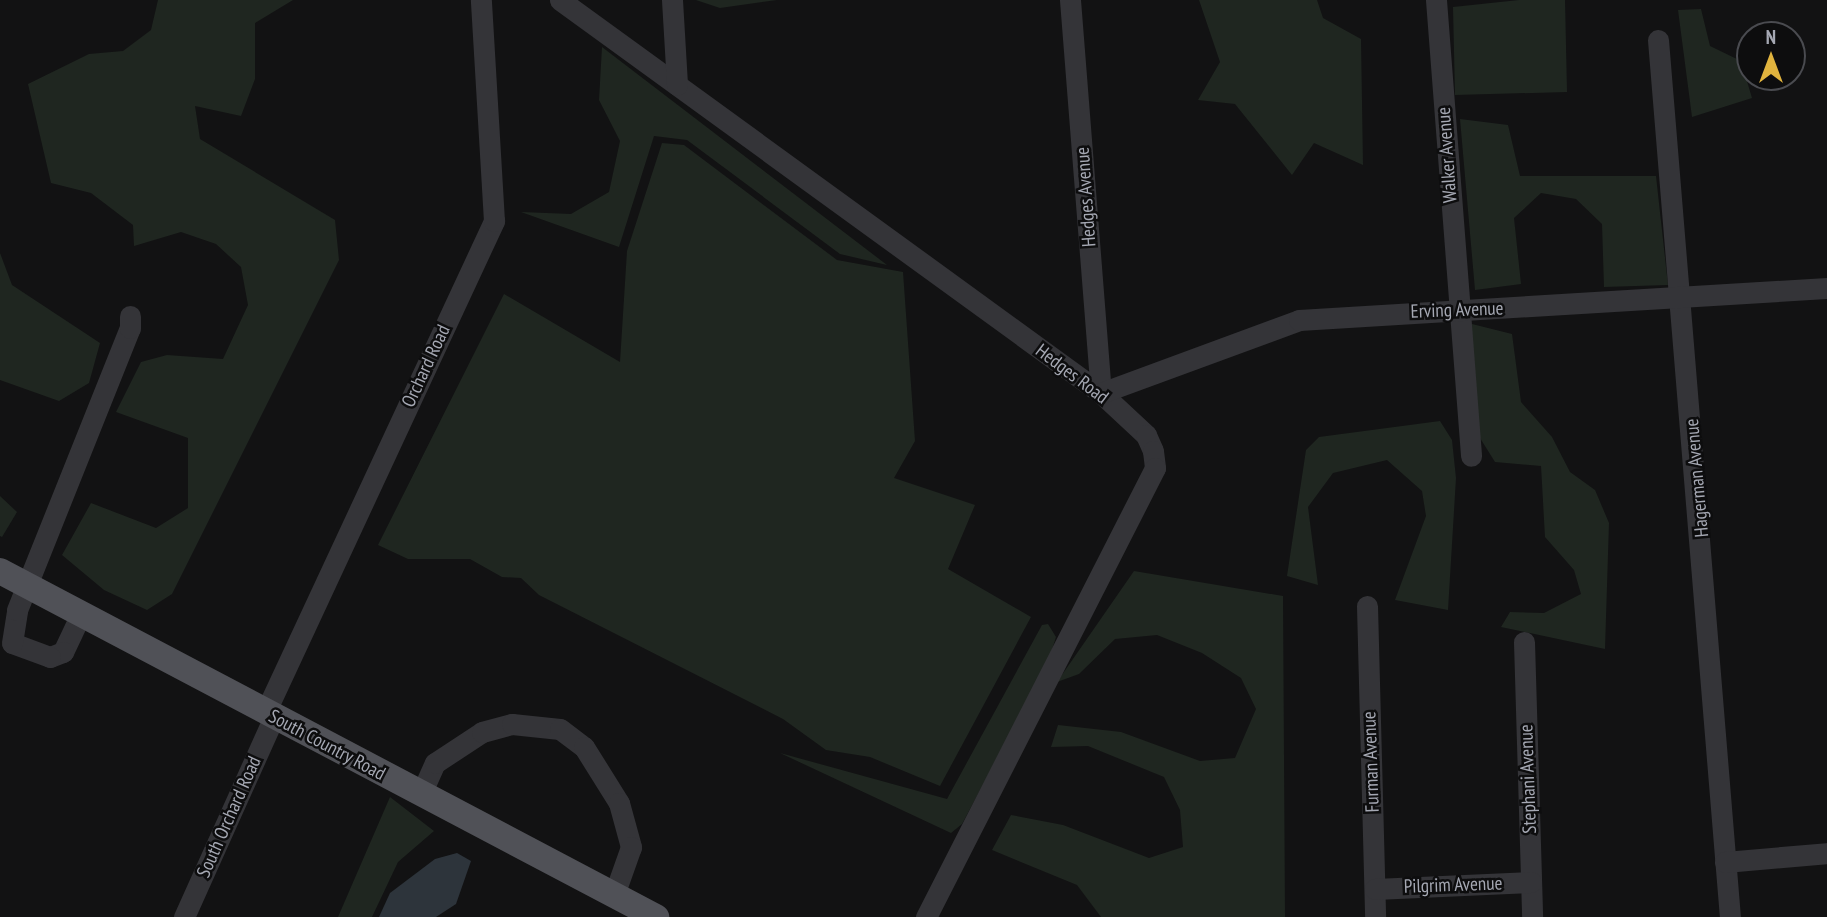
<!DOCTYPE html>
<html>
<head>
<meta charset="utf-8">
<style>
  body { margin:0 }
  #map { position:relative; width:1827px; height:917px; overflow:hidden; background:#121213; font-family:"PT Sans Narrow",sans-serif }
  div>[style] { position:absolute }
  .green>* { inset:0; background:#1f2620 }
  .water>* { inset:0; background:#2d343b }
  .minor>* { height:21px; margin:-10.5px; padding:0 10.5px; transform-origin:10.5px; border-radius:10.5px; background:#343438 }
  .major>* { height:26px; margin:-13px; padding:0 13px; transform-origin:13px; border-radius:13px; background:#505157 }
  span { translate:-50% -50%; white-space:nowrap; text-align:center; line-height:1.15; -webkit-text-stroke:5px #0d0d0e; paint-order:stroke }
  .street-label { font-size:19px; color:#a5a8b3 }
  .north { position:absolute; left:1736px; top:21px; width:70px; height:70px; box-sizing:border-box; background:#0d0d0e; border:2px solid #4a4b50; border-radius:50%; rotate:0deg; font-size:19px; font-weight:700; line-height:28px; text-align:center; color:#a5a8b3 }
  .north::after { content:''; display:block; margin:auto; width:24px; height:32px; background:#e0b33e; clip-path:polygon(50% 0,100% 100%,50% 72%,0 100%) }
</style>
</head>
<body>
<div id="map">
  <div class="green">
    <i style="clip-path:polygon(158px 0,293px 0,255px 23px,255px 79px,241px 116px,195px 106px,200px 139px,335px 220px,339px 260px,172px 594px,147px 610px,104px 590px,62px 555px,91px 503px,156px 528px,188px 508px,188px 438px,116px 412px,141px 362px,167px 355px,223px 359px,248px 305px,241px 267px,216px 244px,181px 232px,134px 246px,133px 225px,91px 193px,51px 183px,28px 84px,89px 54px,123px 51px,151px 30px)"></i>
    <i style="clip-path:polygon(696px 0,777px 0,720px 8px)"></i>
    <i style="clip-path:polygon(1199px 0,1317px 0,1323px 18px,1361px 39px,1363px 165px,1314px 143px,1292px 175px,1235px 104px,1198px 100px,1220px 62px)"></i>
    <i style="clip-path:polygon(1519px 0,1565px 0,1567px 92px,1455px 95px,1453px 7px)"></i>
    <i style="clip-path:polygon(1701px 9px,1710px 46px,1741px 61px,1752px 98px,1692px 117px,1678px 10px)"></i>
    <i style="clip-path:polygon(602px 47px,887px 265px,840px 254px,687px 140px,654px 136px,619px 247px,521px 212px,571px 214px,609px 192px,620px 141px,599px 100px)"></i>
    <i style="clip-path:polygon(1460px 119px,1508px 125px,1520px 176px,1656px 176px,1668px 285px,1604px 287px,1602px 224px,1576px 199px,1541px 193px,1514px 218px,1521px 284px,1475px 290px)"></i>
    <i style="clip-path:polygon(662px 143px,684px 145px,837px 260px,903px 272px,915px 441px,894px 478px,975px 505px,948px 569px,1031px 617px,940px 786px,870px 757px,826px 750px,783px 719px,539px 595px,521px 578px,502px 577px,470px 559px,408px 559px,378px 545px,504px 294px,620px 362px,627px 251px)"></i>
    <i style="clip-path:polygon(0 253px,12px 285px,100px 343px,89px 383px,59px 401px,0 380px)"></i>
    <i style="clip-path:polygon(1468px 323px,1512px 334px,1521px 402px,1552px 437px,1570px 472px,1595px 490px,1609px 523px,1605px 649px,1501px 627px,1510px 612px,1544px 613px,1581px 594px,1574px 570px,1545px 537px,1541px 466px,1495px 462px,1475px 430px)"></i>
    <i style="clip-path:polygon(1440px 421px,1452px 440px,1456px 478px,1448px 610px,1395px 600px,1426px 516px,1422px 491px,1387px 460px,1333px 473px,1308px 507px,1318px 585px,1287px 576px,1306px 450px,1319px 437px)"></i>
    <i style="clip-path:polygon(0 496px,17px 512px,2px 537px,0 536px)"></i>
    <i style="clip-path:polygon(1134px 571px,1283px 596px,1285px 917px,1101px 917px,1077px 885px,992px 850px,1011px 815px,1063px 825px,1149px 858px,1183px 847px,1180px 810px,1164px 777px,1088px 746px,1051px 747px,1058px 725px,1121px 732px,1200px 761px,1235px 758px,1256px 709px,1241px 678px,1202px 653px,1157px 635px,1115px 639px,1079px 674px,1057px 682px)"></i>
    <i style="clip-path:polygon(1048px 624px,1056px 637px,1048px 662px,962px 824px,951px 833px,780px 753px,947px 799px,1042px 625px)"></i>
    <i style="clip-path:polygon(390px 797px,434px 831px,398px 862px,372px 917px,338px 917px)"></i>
  </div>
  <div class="water">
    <i style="clip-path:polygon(457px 853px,471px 861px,456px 904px,436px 917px,379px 917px,390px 893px,435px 859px)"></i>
  </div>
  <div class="minor">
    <i style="left:560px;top:0;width:669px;rotate:36deg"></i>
    <i style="left:1101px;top:393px;width:62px;rotate:43deg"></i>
    <i style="left:1146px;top:435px;width:17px;rotate:66deg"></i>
    <i style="left:1153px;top:451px;width:17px;rotate:83deg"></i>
    <i style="left:1155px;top:468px;width:504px;rotate:117.02deg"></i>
    <i style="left:672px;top:0;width:85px;rotate:86.6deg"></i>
    <i style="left:1070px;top:0;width:394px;rotate:85.5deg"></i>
    <i style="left:1436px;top:0;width:457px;rotate:85.6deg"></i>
    <i style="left:1658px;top:40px;width:880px;rotate:85.31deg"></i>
    <i style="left:1101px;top:393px;width:211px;rotate:-20.2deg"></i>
    <i style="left:1299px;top:320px;width:529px;rotate:-3.47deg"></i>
    <i style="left:1367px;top:606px;width:311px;rotate:88.5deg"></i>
    <i style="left:81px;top:614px;width:42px;rotate:115.3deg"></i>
    <i style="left:63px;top:652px;width:14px;rotate:159deg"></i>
    <i style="left:50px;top:657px;width:40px;rotate:-159.8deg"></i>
    <i style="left:12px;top:643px;width:33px;rotate:-81deg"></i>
    <i style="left:17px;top:610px;width:304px;rotate:-68.2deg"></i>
    <i style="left:130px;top:328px;width:12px;rotate:-90deg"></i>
    <i style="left:1524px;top:642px;width:275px;rotate:88.3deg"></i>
    <i style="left:265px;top:713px;width:543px;rotate:-65.04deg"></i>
    <i style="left:494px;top:221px;width:221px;rotate:-93.4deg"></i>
    <i style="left:421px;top:794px;width:34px;rotate:-66deg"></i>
    <i style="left:435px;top:763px;width:56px;rotate:-33.4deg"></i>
    <i style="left:482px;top:732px;width:31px;rotate:-15deg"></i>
    <i style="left:512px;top:724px;width:48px;rotate:5.9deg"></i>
    <i style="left:560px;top:729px;width:30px;rotate:37deg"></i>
    <i style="left:584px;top:747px;width:66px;rotate:58deg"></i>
    <i style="left:619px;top:803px;width:46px;rotate:74.7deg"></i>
    <i style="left:631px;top:847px;width:51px;rotate:109.5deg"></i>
    <i style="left:1725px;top:862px;width:102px;rotate:-5deg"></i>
    <i style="left:1375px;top:889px;width:156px;rotate:-2.6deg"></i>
    <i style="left:184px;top:917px;width:219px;rotate:-65.8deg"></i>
  </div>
  <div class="major">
    <i style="left:0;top:571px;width:742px;rotate:27.81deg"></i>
  </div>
  <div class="street-label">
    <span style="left:1447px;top:155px;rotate:-94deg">Walker Avenue</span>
    <span style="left:1086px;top:197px;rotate:-94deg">Hedges Avenue</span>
    <span style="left:1457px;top:310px;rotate:-2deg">Erving Avenue</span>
    <span style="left:426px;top:366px;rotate:-65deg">Orchard Road</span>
    <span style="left:1072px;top:374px;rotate:37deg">Hedges Road</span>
    <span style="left:1697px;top:478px;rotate:-95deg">Hagerman Avenue</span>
    <span style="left:327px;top:745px;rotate:28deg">South Country Road</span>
    <span style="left:1371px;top:762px;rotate:-92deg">Furman Avenue</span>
    <span style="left:1528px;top:779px;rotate:-92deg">Stephani Avenue</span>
    <span style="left:229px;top:817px;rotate:-66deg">South Orchard Road</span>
    <span style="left:1453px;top:885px;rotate:-2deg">Pilgrim Avenue</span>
  </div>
  <div class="north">N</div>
</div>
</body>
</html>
